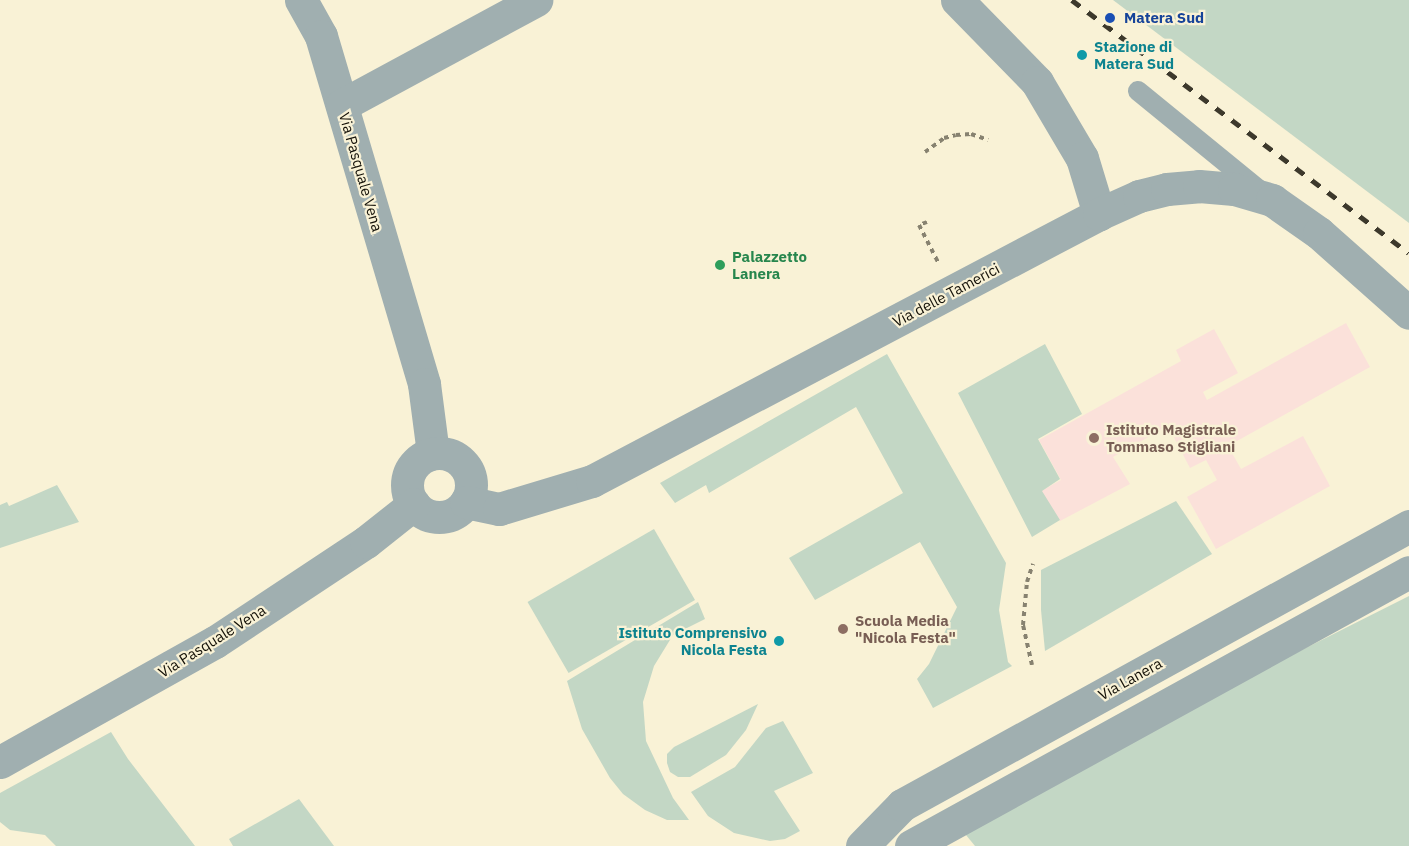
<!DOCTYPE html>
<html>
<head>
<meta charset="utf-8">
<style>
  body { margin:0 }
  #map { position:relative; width:1409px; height:846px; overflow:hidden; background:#f9f2d6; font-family:"IBM Plex Sans",sans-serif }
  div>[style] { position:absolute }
  .education>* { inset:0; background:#fbe1da }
  .green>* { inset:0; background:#c3d7c5; transform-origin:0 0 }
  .path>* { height:4px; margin-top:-2px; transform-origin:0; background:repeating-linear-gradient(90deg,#878270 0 4.5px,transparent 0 9px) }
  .service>* { height:20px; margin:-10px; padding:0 10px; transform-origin:10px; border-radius:10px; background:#a0afb0 }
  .minor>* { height:33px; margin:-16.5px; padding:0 16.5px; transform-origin:16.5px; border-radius:16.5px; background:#a0afb0 }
  .minor>.ring { margin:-16.5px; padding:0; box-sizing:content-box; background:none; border:33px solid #a0afb0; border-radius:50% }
  .rail>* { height:4.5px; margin-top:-2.25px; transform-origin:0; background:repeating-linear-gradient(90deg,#3d392c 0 10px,transparent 0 20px) }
  .dots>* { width:16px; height:16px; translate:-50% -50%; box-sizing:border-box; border:3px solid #f9f2d6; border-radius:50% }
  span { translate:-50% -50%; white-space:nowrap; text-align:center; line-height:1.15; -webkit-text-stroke:4.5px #f9f2d6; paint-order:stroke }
  .transit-label { font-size:15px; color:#164399; font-weight:700 }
  .left { translate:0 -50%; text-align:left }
  .culture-label { font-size:15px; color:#0d838f; font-weight:700 }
  .right { translate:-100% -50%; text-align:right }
  .street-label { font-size:15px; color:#131007 }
  .leisure-label { font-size:15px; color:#27864d; font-weight:700 }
  .education-label { font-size:15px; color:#785e54; font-weight:700 }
</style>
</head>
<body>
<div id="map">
  <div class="education">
    <i style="clip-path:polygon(1346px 323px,1370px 367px,1228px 446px,1241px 469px,1303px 436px,1330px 486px,1216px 549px,1187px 497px,1217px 480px,1206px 460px,1190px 468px,1168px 426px,1113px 457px,1130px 484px,1060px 521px,1041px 491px,1061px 480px,1039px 440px,1181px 361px,1176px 350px,1214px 329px,1238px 373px,1203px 392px,1207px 400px)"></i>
  </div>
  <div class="green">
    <i style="clip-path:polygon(1113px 0,1409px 0,1409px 223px)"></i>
    <i style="clip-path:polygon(1045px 344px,1082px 414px,1038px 439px,1060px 479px,1042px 491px,1060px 520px,1032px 537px,958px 393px)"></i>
    <i style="clip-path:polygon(887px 354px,1006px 563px,999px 610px,1008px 662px,1012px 666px,933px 708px,917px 679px,929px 664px,957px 607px,920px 542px,815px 600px,789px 558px,903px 493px,856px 407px,709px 493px,706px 485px,675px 503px,660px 483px)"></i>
    <i style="clip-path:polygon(57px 485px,79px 522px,0 548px,0 505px,7px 502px,9px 506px)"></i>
    <i style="clip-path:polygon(1176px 501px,1212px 554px,1045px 651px,1041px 610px,1041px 570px)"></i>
    <i style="left:654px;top:529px;width:82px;height:146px;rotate:60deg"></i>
    <i style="clip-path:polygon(1409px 596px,1409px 846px,975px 846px,957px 824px)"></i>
    <i style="clip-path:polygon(698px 602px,705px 619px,673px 635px,654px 666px,643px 702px,646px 741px,673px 798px,689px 820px,667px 820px,645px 810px,623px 794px,610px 778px,582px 729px,567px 681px)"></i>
    <i style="clip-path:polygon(758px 704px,746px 730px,726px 755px,690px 777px,678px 777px,670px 772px,667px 763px,667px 754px,674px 747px)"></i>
    <i style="clip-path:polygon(783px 721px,813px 773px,774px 791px,800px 831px,785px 839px,770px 841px,734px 833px,708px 816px,691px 792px,735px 767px,766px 728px)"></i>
    <i style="clip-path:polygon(111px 732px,128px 759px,195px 846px,56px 846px,45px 835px,10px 830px,0 822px,0 793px)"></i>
    <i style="clip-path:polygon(299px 799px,334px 846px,233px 846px,229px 839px)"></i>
  </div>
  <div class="path">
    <i style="left:925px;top:152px;width:24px;rotate:-36deg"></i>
    <i style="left:944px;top:138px;width:12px;rotate:-14deg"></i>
    <i style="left:956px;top:135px;width:15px;rotate:-4deg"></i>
    <i style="left:971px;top:134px;width:18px;rotate:19deg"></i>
    <i style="left:927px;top:222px;width:9px;rotate:159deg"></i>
    <i style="left:919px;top:225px;width:44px;rotate:62.9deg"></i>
    <i style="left:1032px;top:665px;width:41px;rotate:-102.7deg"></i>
    <i style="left:1023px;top:625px;width:43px;rotate:-84.7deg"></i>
    <i style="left:1027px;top:582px;width:19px;rotate:-72deg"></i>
  </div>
  <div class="service">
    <i style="left:1138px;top:91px;width:155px;rotate:39.2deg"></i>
  </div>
  <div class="minor">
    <i style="left:301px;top:0;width:41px;rotate:60.9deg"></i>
    <i style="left:321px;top:36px;width:363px;rotate:73.5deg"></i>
    <i style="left:424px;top:384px;width:70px;rotate:82.6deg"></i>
    <i style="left:957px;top:0;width:115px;rotate:45.7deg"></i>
    <i style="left:1037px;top:82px;width:88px;rotate:59.4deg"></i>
    <i style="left:1082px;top:158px;width:59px;rotate:73.1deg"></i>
    <i style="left:342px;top:105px;width:221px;rotate:-28.4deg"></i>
    <i class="ring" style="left:407px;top:453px;width:31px;height:31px"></i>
    <i style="left:466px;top:502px;width:34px;rotate:12deg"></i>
    <i style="left:499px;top:509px;width:97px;rotate:-16.8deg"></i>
    <i style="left:592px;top:481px;width:573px;rotate:-27.77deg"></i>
    <i style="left:1099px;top:214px;width:44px;rotate:-24.2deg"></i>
    <i style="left:1139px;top:196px;width:29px;rotate:-14deg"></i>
    <i style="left:1167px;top:189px;width:32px;rotate:-5deg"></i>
    <i style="left:1199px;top:186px;width:35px;rotate:5deg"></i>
    <i style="left:1234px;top:189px;width:40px;rotate:16deg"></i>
    <i style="left:1272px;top:200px;width:57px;rotate:35.1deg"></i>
    <i style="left:1319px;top:233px;width:120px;rotate:41.6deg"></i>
    <i style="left:0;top:762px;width:246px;rotate:-29.2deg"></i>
    <i style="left:215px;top:642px;width:181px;rotate:-33.5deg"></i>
    <i style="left:366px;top:542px;width:61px;rotate:-38.4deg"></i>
    <i style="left:862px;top:846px;width:57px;rotate:-45.7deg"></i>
    <i style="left:902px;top:805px;width:579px;rotate:-28.82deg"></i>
    <i style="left:911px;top:846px;width:568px;rotate:-28.82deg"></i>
  </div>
  <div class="rail">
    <i style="left:1072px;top:0;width:421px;rotate:36.9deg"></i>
  </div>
  <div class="dots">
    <i style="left:1110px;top:18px;background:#1a4fb4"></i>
    <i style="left:1082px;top:55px;background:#0f9aa8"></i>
    <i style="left:720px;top:265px;background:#2e9e5b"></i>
    <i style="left:1094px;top:438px;background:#8d6e63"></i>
    <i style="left:843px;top:629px;background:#8d6e63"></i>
    <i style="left:779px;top:641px;background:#0f9aa8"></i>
  </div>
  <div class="transit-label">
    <span class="left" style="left:1124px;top:18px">Matera Sud</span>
  </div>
  <div class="culture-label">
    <span class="left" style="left:1094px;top:55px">Stazione di<br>Matera Sud</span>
    <span class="right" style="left:767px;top:641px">Istituto Comprensivo<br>Nicola Festa</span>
  </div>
  <div class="street-label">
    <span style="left:361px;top:172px;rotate:74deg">Via Pasquale Vena</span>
    <span style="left:946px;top:295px;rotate:-28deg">Via delle Tamerici</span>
    <span style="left:212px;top:641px;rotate:-32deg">Via Pasquale Vena</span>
    <span style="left:1130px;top:679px;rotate:-29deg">Via Lanera</span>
  </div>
  <div class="leisure-label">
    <span class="left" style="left:732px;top:265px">Palazzetto<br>Lanera</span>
  </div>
  <div class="education-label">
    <span class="left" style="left:1106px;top:438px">Istituto Magistrale<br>Tommaso Stigliani</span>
    <span class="left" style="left:855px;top:629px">Scuola Media<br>"Nicola Festa"</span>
  </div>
</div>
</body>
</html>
